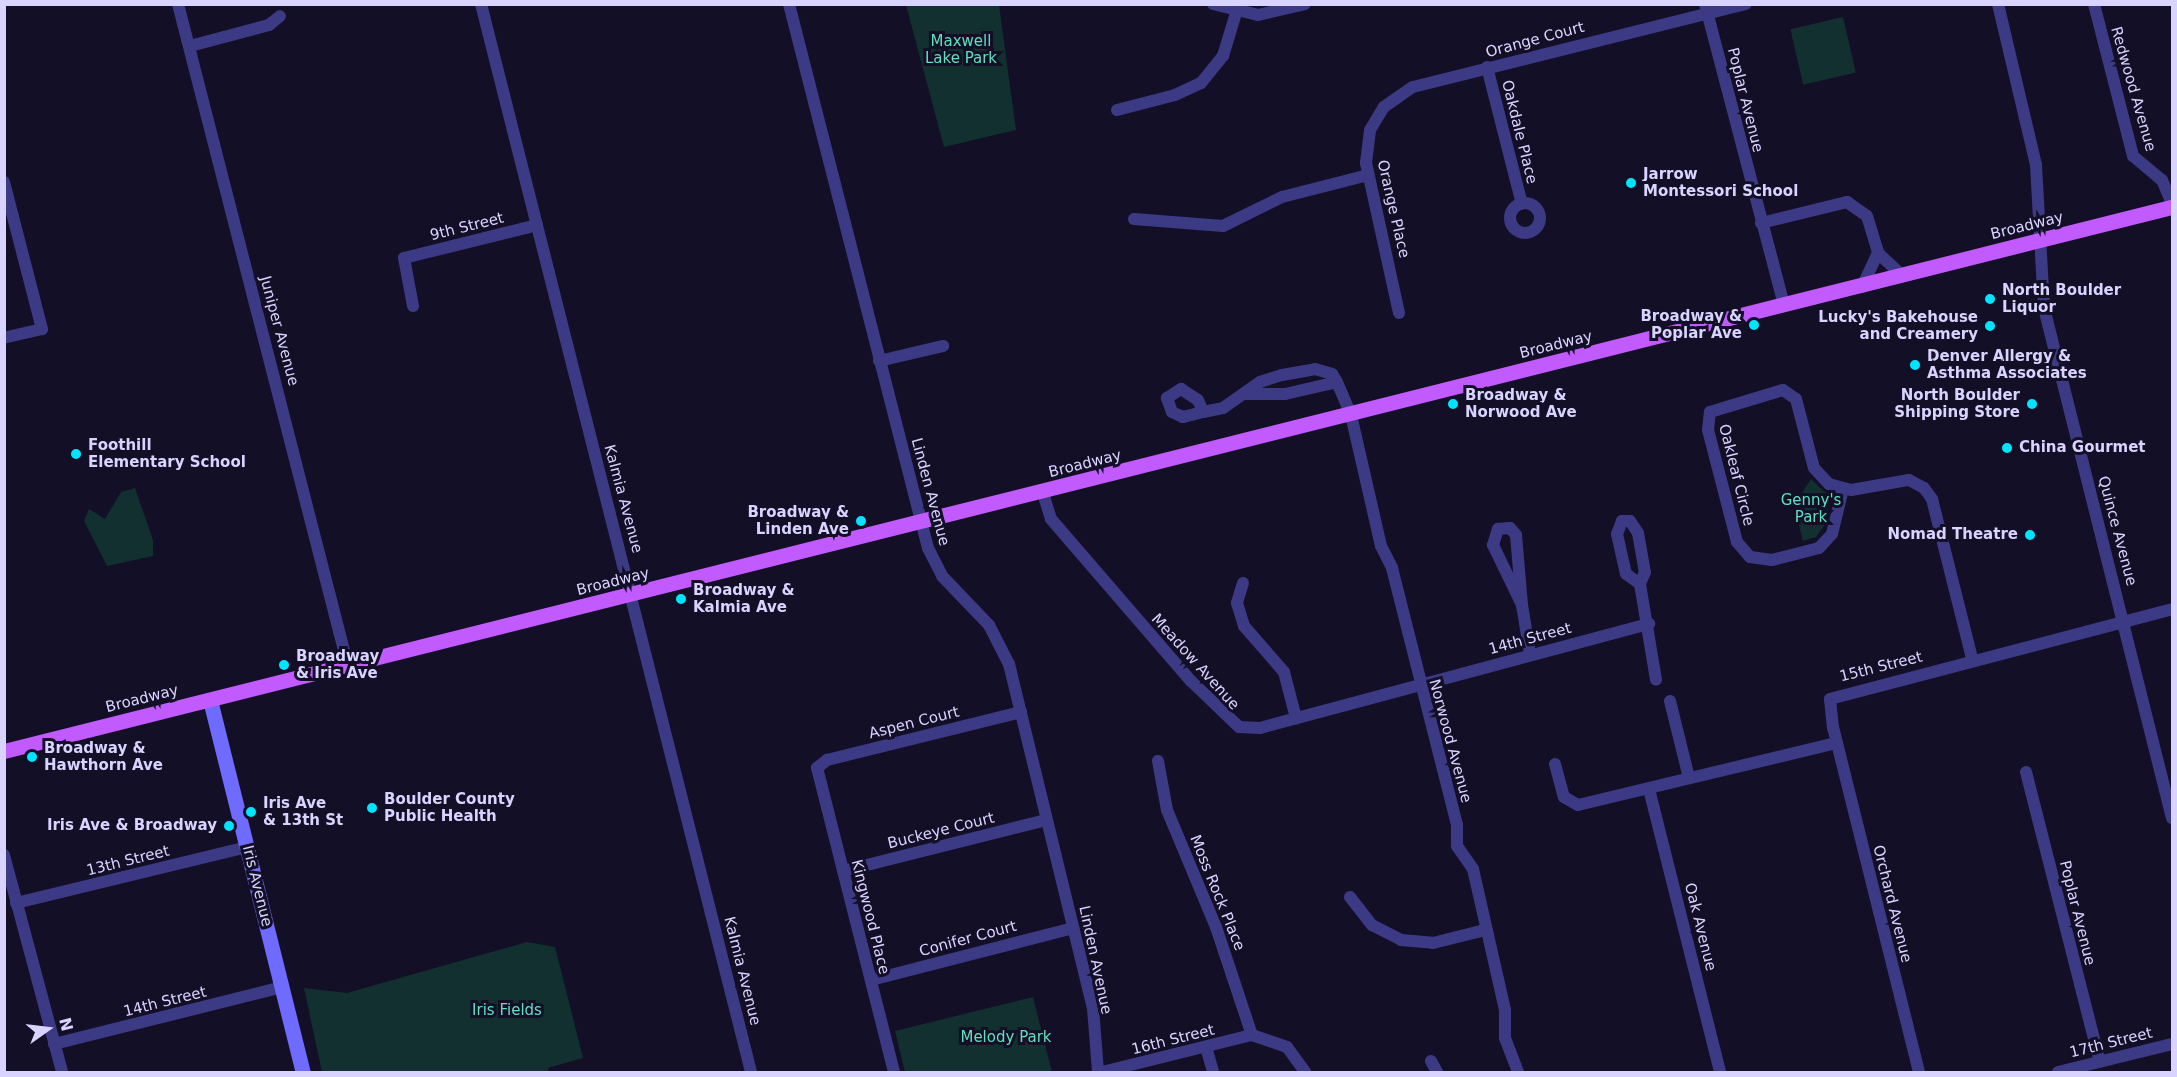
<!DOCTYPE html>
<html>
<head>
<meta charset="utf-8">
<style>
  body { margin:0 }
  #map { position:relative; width:2177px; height:1077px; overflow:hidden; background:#130f26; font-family:"DejaVu Sans",sans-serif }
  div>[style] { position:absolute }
  .green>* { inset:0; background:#12302f; transform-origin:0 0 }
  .street>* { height:12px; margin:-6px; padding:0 6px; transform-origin:6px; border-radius:6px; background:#3d3a85 }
  .street>.ring { margin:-6px; padding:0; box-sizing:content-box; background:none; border:12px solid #3d3a85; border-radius:50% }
  .secondary>* { height:15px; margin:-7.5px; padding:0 7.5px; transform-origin:7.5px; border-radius:7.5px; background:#6f6bff }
  .primary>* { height:15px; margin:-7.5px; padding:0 7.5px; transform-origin:7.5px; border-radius:7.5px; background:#c25bff }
  .dots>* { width:16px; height:16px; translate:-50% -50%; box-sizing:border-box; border:3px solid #130f26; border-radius:50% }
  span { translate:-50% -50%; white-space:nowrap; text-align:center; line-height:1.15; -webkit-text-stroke:6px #130f26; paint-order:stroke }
  .street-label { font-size:15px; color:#d9d4ff }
  .park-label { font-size:15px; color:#5fe0c0 }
  .poi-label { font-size:15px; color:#d9d4ff; font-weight:700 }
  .left { translate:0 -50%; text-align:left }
  .right { translate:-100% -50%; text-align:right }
  .frame { position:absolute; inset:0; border:6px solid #d9d4ff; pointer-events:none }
  .north { position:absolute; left:18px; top:999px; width:60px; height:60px; -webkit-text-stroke:4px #130f26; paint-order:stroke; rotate:76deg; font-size:16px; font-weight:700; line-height:24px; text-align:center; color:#d9d4ff }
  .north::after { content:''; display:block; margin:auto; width:21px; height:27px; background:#d9d4ff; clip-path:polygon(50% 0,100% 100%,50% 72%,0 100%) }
</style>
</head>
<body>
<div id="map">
  <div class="green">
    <i style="clip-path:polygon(906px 5px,999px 5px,1016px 130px,944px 147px)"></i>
    <i style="left:1843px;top:17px;width:57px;height:54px;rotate:77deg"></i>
    <i style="clip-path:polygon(1811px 479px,1830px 497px,1824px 526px,1816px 537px,1803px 541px,1794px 505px)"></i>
    <i style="clip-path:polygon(135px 488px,153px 540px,153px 556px,107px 566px,84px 521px,89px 509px,105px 519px,121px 492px)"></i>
    <i style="clip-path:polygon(527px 942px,555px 947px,583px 1058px,548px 1068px,549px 1072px,322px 1072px,304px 988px,347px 993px)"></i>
    <i style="clip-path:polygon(1033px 997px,1052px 1072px,905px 1072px,895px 1031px)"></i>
  </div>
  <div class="street">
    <i style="left:178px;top:4px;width:683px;rotate:75.6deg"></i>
    <i style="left:481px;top:4px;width:1102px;rotate:75.81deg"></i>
    <i style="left:789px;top:4px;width:561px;rotate:75.67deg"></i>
    <i style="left:928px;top:548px;width:31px;rotate:63deg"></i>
    <i style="left:942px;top:576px;width:68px;rotate:46.2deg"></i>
    <i style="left:989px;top:625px;width:44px;rotate:62.9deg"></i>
    <i style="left:1009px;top:664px;width:354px;rotate:76.3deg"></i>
    <i style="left:1093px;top:1008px;width:64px;rotate:85.5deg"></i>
    <i style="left:1213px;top:4px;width:46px;rotate:13.7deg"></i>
    <i style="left:1258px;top:15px;width:48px;rotate:-13.2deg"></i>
    <i style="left:1705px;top:4px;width:312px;rotate:75.3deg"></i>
    <i style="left:1998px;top:4px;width:165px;rotate:76.7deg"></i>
    <i style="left:2036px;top:165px;width:143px;rotate:86.8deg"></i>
    <i style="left:2044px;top:308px;width:526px;rotate:75.91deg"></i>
    <i style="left:2094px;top:4px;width:157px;rotate:75.6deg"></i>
    <i style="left:2133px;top:156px;width:38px;rotate:40deg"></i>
    <i style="left:2162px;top:180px;width:25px;rotate:67deg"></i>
    <i style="left:190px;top:46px;width:82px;rotate:-14.9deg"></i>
    <i style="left:269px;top:25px;width:14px;rotate:-39deg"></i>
    <i style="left:1487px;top:67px;width:141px;rotate:75.7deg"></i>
    <i style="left:1117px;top:110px;width:60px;rotate:-14.5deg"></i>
    <i style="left:1175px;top:95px;width:29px;rotate:-25deg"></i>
    <i style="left:1201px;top:83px;width:35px;rotate:-51deg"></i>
    <i style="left:1223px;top:56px;width:45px;rotate:-73.2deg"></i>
    <i style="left:4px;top:182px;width:152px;rotate:75.5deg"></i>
    <i style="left:42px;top:329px;width:39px;rotate:167deg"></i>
    <i class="ring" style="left:1510px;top:203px;width:18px;height:18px"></i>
    <i style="left:1134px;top:219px;width:89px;rotate:4.5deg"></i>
    <i style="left:1223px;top:226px;width:66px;rotate:-26.2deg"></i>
    <i style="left:1282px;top:197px;width:89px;rotate:-14.3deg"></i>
    <i style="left:1761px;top:223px;width:89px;rotate:-13.7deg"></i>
    <i style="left:1847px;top:202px;width:24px;rotate:35deg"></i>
    <i style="left:1867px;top:216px;width:39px;rotate:73deg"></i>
    <i style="left:1878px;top:253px;width:34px;rotate:43deg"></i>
    <i style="left:1862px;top:287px;width:38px;rotate:-65deg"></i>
    <i style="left:413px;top:306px;width:49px;rotate:-100.6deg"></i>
    <i style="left:404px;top:258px;width:137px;rotate:-13.9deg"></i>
    <i style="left:1399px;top:313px;width:154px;rotate:-102.4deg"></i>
    <i style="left:1366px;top:163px;width:33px;rotate:-83deg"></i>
    <i style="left:1370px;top:130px;width:27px;rotate:-59deg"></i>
    <i style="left:1384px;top:107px;width:35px;rotate:-35deg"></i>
    <i style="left:1413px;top:87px;width:343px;rotate:-14deg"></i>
    <i style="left:879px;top:361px;width:66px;rotate:-13.2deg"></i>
    <i style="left:1181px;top:389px;width:20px;rotate:33deg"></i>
    <i style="left:1198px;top:400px;width:13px;rotate:67deg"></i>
    <i style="left:1203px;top:412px;width:21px;rotate:166deg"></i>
    <i style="left:1183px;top:417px;width:12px;rotate:-156deg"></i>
    <i style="left:1172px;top:412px;width:15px;rotate:-110deg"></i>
    <i style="left:1167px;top:398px;width:17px;rotate:-33deg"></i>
    <i style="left:1246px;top:394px;width:39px"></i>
    <i style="left:1285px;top:394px;width:53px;rotate:-13deg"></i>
    <i style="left:1203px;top:412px;width:20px;rotate:-11deg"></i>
    <i style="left:1223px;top:408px;width:45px;rotate:-35.1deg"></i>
    <i style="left:1260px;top:382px;width:23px;rotate:-18deg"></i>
    <i style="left:1282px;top:375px;width:34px;rotate:-10deg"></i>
    <i style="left:1315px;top:369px;width:18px;rotate:16deg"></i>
    <i style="left:1332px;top:374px;width:9px;rotate:58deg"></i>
    <i style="left:1337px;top:382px;width:36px;rotate:67deg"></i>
    <i style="left:1351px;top:415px;width:134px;rotate:77.1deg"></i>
    <i style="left:1381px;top:546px;width:25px;rotate:63deg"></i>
    <i style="left:1392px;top:568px;width:265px;rotate:75.8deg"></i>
    <i style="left:1457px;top:825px;width:21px;rotate:90deg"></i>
    <i style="left:1457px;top:846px;width:28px;rotate:55deg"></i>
    <i style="left:1473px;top:869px;width:145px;rotate:77.2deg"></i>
    <i style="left:1505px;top:1010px;width:28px;rotate:90deg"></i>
    <i style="left:1505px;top:1038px;width:36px;rotate:69deg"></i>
    <i style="left:1843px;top:489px;width:46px;rotate:103.7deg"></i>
    <i style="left:1832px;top:534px;width:19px;rotate:133deg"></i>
    <i style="left:1819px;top:548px;width:49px;rotate:165.7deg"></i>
    <i style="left:1772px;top:560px;width:22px;rotate:-172deg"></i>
    <i style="left:1750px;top:557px;width:20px;rotate:-131deg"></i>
    <i style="left:1737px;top:542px;width:116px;rotate:-104.5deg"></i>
    <i style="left:1708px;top:430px;width:18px;rotate:-84deg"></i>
    <i style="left:1710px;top:412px;width:76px;rotate:-16.8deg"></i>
    <i style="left:1783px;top:390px;width:16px;rotate:35deg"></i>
    <i style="left:1796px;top:399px;width:71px;rotate:75.4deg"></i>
    <i style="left:1814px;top:468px;width:22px;rotate:47deg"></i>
    <i style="left:1829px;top:484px;width:23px;rotate:15deg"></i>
    <i style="left:1851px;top:490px;width:59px;rotate:-9.8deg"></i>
    <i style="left:1909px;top:480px;width:17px;rotate:28deg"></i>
    <i style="left:1924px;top:488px;width:14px;rotate:54deg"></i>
    <i style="left:1932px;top:499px;width:164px;rotate:75.9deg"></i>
    <i style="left:1043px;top:493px;width:27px;rotate:73deg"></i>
    <i style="left:1051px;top:519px;width:214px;rotate:49.2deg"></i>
    <i style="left:1191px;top:681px;width:66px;rotate:43.8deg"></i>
    <i style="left:1239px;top:727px;width:21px;rotate:3deg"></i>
    <i style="left:1260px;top:728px;width:403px;rotate:-15deg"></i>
    <i style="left:1622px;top:521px;width:8px"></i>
    <i style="left:1630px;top:521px;width:14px;rotate:56deg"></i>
    <i style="left:1638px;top:533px;width:40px;rotate:80deg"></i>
    <i style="left:1645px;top:572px;width:13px;rotate:113deg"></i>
    <i style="left:1640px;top:584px;width:17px;rotate:-144deg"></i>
    <i style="left:1626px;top:574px;width:41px;rotate:-102.7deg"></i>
    <i style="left:1617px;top:534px;width:14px;rotate:-69deg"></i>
    <i style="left:1510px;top:528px;width:9px;rotate:49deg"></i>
    <i style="left:1516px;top:535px;width:70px;rotate:85.1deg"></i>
    <i style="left:1522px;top:605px;width:67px;rotate:-115.8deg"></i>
    <i style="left:1493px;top:545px;width:17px;rotate:-73deg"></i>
    <i style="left:1498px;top:529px;width:12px;rotate:-5deg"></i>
    <i style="left:1243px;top:583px;width:21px;rotate:107deg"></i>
    <i style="left:1237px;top:603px;width:24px;rotate:73deg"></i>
    <i style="left:1244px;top:626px;width:61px;rotate:49deg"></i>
    <i style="left:1284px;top:672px;width:48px;rotate:75.4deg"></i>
    <i style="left:1640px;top:584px;width:97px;rotate:80.5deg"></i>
    <i style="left:1522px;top:605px;width:50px;rotate:80.7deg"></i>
    <i style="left:1670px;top:701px;width:79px;rotate:76.1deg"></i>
    <i style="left:1158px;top:761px;width:50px;rotate:79.6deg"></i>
    <i style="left:1167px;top:810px;width:127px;rotate:67.3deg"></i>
    <i style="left:1216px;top:927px;width:114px;rotate:71.6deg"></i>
    <i style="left:1555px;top:764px;width:34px;rotate:75deg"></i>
    <i style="left:1564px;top:797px;width:16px;rotate:30deg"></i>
    <i style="left:1578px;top:805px;width:266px;rotate:-13.5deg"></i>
    <i style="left:2026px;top:772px;width:299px;rotate:75.7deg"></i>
    <i style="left:1649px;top:789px;width:292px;rotate:75.9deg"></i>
    <i style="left:4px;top:855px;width:225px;rotate:75deg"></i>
    <i style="left:843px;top:871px;width:209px;rotate:-14.1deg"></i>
    <i style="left:1350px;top:897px;width:36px;rotate:52deg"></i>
    <i style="left:1372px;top:925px;width:33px;rotate:27deg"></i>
    <i style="left:1401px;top:940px;width:32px;rotate:5deg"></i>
    <i style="left:1433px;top:943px;width:54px;rotate:-14deg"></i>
    <i style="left:16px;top:903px;width:238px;rotate:-13.6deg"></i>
    <i style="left:871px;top:980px;width:209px;rotate:-14.4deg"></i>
    <i style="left:54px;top:1044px;width:236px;rotate:-14deg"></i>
    <i style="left:1206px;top:1047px;width:26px;rotate:74deg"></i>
    <i style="left:1431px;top:1061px;width:13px;rotate:61deg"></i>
    <i style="left:894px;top:1072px;width:314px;rotate:-104.2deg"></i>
    <i style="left:817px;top:768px;width:13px;rotate:-39deg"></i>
    <i style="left:827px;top:760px;width:200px;rotate:-13.9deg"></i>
    <i style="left:1102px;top:1072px;width:154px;rotate:-13.9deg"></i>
    <i style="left:1252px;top:1035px;width:37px;rotate:19deg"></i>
    <i style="left:1287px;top:1047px;width:31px;rotate:54deg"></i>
    <i style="left:1919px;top:1072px;width:355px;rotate:-104deg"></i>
    <i style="left:1833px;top:728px;width:29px;rotate:-96deg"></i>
    <i style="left:1830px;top:699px;width:354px;rotate:-14.7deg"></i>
    <i style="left:2058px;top:1072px;width:117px;rotate:-13.8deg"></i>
  </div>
  <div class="secondary">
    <i style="left:210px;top:700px;width:383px;rotate:76deg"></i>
  </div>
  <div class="primary">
    <i style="left:4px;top:751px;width:2235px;rotate:-14.09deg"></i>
  </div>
  <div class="dots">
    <i style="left:1631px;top:183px;background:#00e5ff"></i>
    <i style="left:1990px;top:299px;background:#00e5ff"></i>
    <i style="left:1754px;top:325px;background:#00e5ff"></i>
    <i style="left:1990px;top:326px;background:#00e5ff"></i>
    <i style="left:1915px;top:365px;background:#00e5ff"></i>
    <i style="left:1453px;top:404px;background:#00e5ff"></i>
    <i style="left:2032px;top:404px;background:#00e5ff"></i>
    <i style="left:2007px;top:448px;background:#00e5ff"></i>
    <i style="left:76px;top:454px;background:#00e5ff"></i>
    <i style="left:861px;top:521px;background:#00e5ff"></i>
    <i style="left:2030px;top:535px;background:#00e5ff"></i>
    <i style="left:681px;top:599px;background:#00e5ff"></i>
    <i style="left:284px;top:665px;background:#00e5ff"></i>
    <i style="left:32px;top:757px;background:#00e5ff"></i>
    <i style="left:372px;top:808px;background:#00e5ff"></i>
    <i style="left:251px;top:812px;background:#00e5ff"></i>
    <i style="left:229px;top:826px;background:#00e5ff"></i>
  </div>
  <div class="street-label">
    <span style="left:1535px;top:40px;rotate:-15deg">Orange Court</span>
    <span style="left:2133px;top:89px;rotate:74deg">Redwood Avenue</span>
    <span style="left:1745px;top:100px;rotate:76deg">Poplar Avenue</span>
    <span style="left:1519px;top:132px;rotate:76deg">Oakdale Place</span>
    <span style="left:1393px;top:209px;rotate:77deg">Orange Place</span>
    <span style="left:2027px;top:226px;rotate:-14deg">Broadway</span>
    <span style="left:467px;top:227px;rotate:-14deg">9th Street</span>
    <span style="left:279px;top:331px;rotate:75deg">Juniper Avenue</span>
    <span style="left:1556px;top:345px;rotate:-14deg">Broadway</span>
    <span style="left:1085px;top:464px;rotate:-14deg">Broadway</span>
    <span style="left:1736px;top:475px;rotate:76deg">Oakleaf Circle</span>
    <span style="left:930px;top:492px;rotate:75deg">Linden Avenue</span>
    <span style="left:623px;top:499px;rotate:75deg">Kalmia Avenue</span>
    <span style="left:2117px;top:531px;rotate:75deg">Quince Avenue</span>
    <span style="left:613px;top:582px;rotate:-14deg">Broadway</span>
    <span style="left:1530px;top:639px;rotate:-15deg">14th Street</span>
    <span style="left:1195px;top:662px;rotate:48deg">Meadow Avenue</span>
    <span style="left:1881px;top:667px;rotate:-14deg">15th Street</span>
    <span style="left:142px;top:699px;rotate:-14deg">Broadway</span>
    <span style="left:914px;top:723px;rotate:-14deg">Aspen Court</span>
    <span style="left:1450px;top:741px;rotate:75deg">Norwood Avenue</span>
    <span style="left:941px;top:831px;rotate:-14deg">Buckeye Court</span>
    <span style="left:128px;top:861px;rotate:-14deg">13th Street</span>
    <span style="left:257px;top:886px;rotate:76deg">Iris Avenue</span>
    <span style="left:1217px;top:893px;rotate:68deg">Moss Rock Place</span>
    <span style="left:1892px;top:904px;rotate:76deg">Orchard Avenue</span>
    <span style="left:2077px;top:913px;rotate:76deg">Poplar Avenue</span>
    <span style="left:870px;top:917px;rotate:76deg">Kingwood Place</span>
    <span style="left:1700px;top:927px;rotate:76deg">Oak Avenue</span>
    <span style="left:968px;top:939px;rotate:-15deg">Conifer Court</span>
    <span style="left:1095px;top:960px;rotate:78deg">Linden Avenue</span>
    <span style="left:742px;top:971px;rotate:76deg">Kalmia Avenue</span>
    <span style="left:165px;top:1002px;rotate:-14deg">14th Street</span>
    <span style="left:1173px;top:1040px;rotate:-14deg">16th Street</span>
    <span style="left:2111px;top:1043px;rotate:-14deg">17th Street</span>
  </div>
  <div class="park-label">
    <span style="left:961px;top:50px">Maxwell<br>Lake Park</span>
    <span style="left:1811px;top:509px">Genny's<br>Park</span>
    <span style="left:507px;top:1011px">Iris Fields</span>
    <span style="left:1006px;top:1038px">Melody Park</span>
  </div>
  <div class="poi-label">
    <span class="left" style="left:1643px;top:183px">Jarrow<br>Montessori School</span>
    <span class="left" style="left:2002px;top:299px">North Boulder<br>Liquor</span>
    <span class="right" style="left:1742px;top:325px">Broadway &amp;<br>Poplar Ave</span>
    <span class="right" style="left:1978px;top:326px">Lucky's Bakehouse<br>and Creamery</span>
    <span class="left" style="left:1927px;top:365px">Denver Allergy &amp;<br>Asthma Associates</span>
    <span class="left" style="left:1465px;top:404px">Broadway &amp;<br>Norwood Ave</span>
    <span class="right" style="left:2020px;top:404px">North Boulder<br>Shipping Store</span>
    <span class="left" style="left:88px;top:454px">Foothill<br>Elementary School</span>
    <span class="left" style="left:2019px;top:448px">China Gourmet</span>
    <span class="right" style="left:849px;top:521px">Broadway &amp;<br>Linden Ave</span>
    <span class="right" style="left:2018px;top:535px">Nomad Theatre</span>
    <span class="left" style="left:693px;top:599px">Broadway &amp;<br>Kalmia Ave</span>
    <span class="left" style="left:296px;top:665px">Broadway<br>&amp; Iris Ave</span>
    <span class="left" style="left:44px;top:757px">Broadway &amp;<br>Hawthorn Ave</span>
    <span class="left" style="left:384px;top:808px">Boulder County<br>Public Health</span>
    <span class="left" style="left:263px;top:812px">Iris Ave<br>&amp; 13th St</span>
    <span class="right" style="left:217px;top:826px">Iris Ave &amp; Broadway</span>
  </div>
  <div class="frame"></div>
  <div class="north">N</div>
</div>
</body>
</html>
